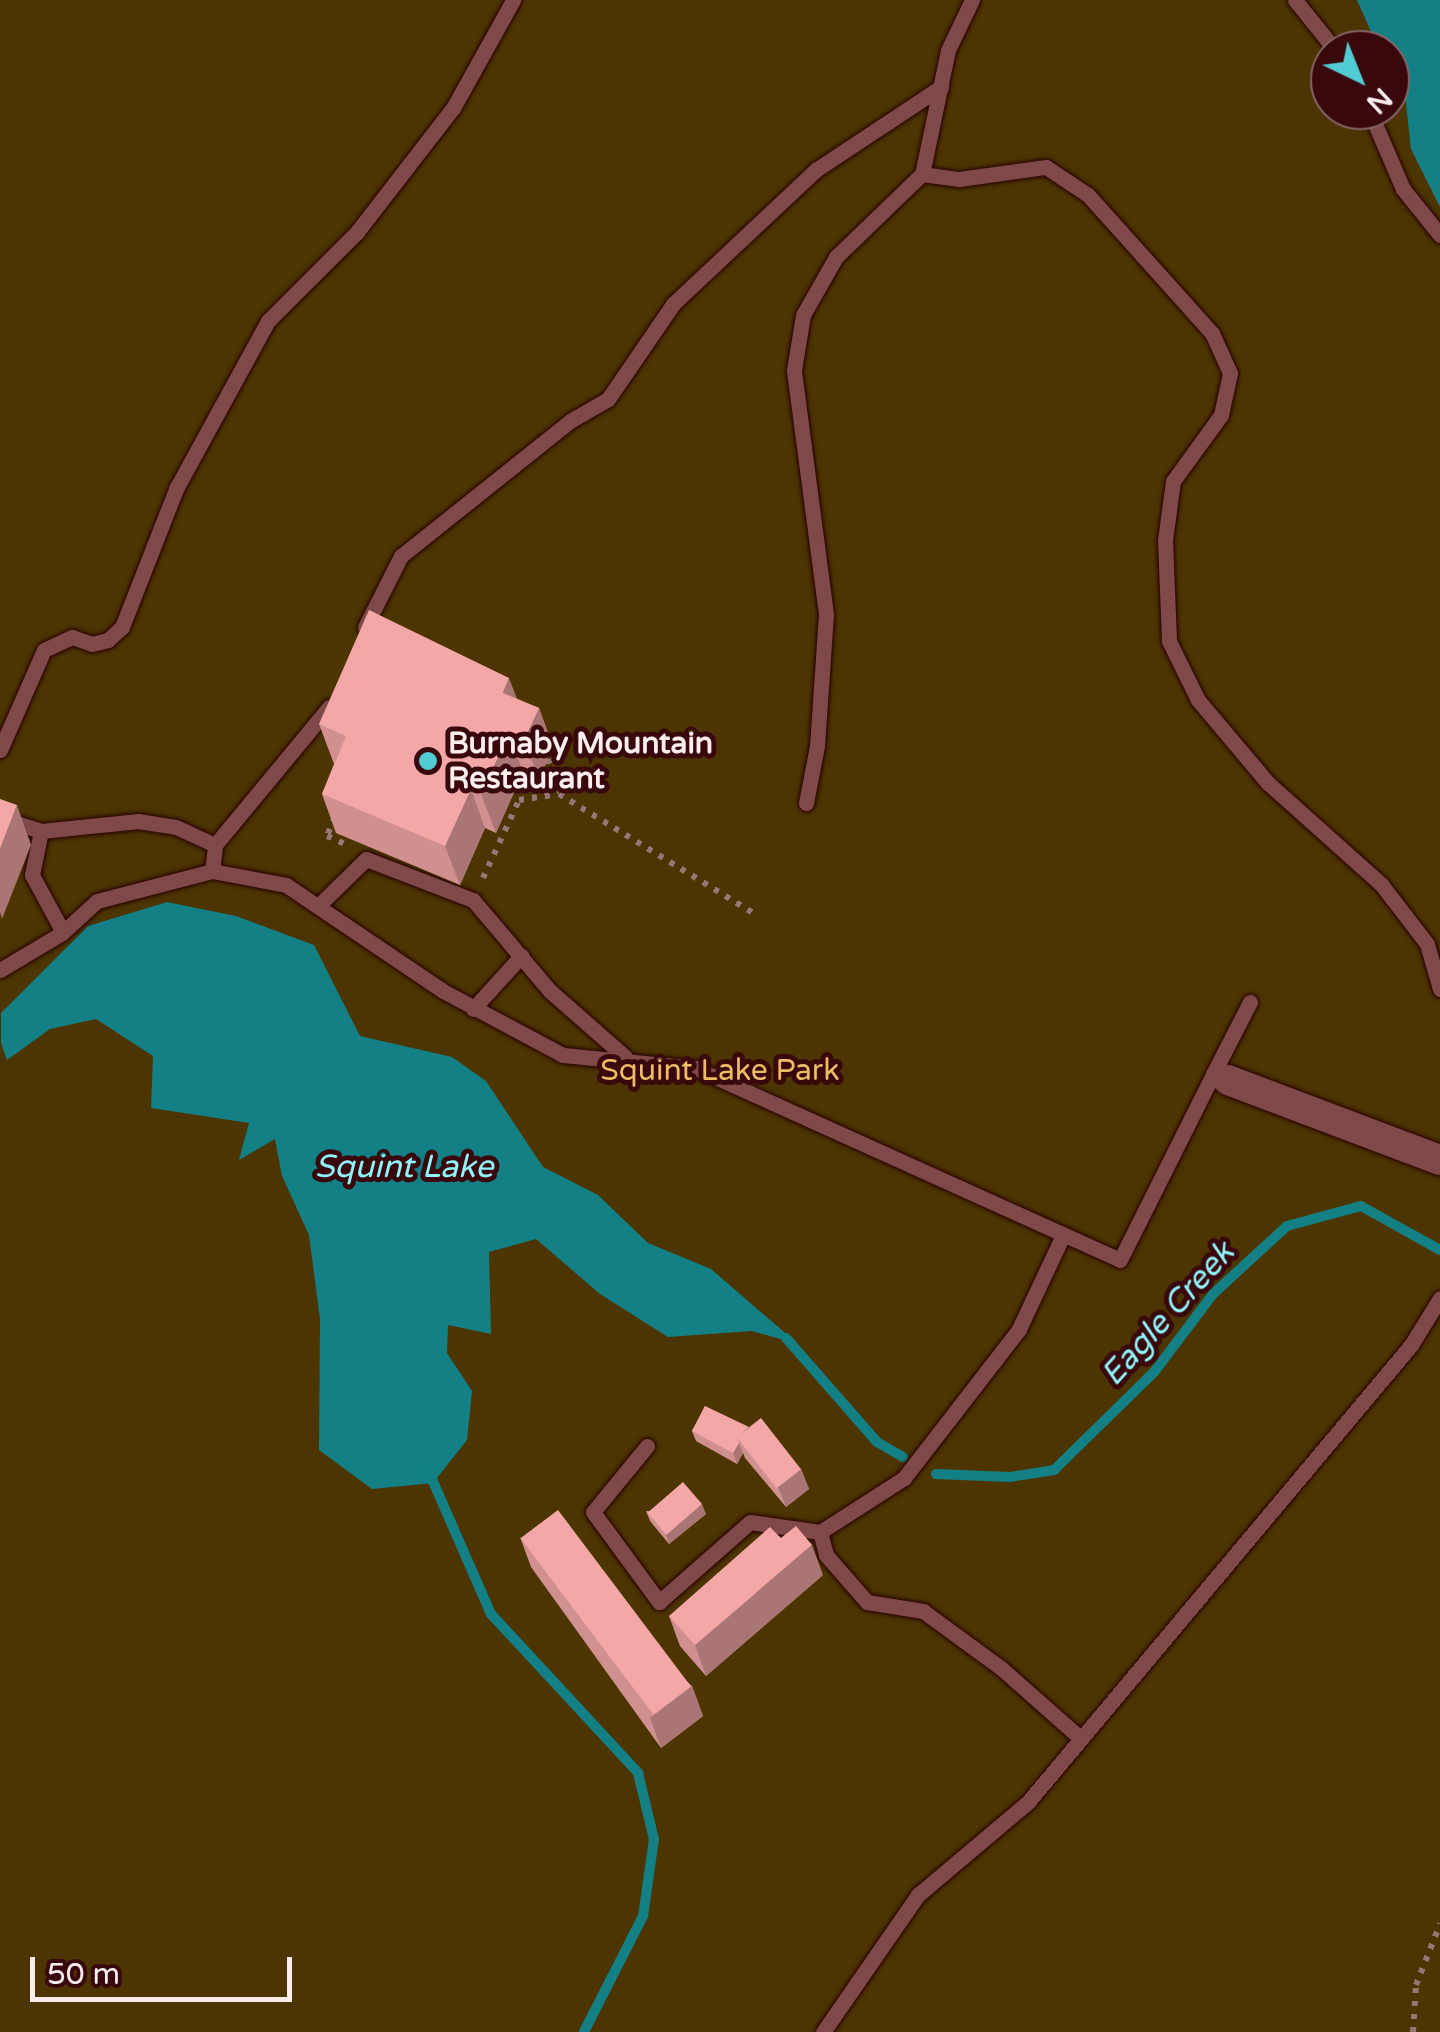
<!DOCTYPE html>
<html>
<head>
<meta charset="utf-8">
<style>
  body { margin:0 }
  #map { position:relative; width:1440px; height:2032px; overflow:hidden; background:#441316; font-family:"Varela Round",sans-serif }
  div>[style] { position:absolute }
  .green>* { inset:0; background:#4d3502 }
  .water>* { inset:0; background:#128085 }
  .stream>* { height:10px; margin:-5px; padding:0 5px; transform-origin:5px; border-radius:5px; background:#128085 }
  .path>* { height:6px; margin-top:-3px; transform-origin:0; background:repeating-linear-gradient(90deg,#977678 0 5px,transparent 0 13px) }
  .roads { filter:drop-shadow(0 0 2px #280003) drop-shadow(0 0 2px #280003) }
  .service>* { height:15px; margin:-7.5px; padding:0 7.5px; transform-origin:7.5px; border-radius:7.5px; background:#7f4949 }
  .minor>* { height:30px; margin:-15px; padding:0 15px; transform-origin:15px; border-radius:15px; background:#7f4949 }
  .wall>* { inset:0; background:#d19090 }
  .shaded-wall>* { inset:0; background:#aa7575 }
  .building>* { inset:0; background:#f3a7a7; transform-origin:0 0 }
  .dots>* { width:28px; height:28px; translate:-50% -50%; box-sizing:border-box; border:5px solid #38080d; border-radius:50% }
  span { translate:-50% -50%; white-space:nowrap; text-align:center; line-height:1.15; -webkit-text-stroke:10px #38080d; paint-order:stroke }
  .poi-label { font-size:30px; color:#fceeee; font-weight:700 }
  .left { translate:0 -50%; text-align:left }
  .park-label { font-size:30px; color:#edbc65 }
  .water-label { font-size:32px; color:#90f5fa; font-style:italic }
  .north { position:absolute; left:1310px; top:30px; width:100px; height:100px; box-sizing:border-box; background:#38080d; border:2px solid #866467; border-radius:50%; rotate:137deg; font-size:28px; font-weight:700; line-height:40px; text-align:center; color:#fceeee }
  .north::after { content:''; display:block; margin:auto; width:35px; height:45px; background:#51ccd2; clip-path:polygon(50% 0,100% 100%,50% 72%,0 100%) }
  .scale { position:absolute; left:30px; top:1957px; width:262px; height:45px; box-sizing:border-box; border:5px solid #fceeee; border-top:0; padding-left:12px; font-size:30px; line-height:35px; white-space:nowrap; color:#fceeee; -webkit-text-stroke:8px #38080d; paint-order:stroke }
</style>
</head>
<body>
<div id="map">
  <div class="green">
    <i style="clip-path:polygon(evenodd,0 0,1440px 0,1440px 2032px,0 2032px,0 0,1330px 50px,1390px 50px,1390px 110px,1330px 110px,1330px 50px)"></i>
  </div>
  <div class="water">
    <i style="clip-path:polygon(1357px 0,1440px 0,1440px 207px,1411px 149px,1403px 77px,1390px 50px,1376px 43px)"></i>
    <i style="clip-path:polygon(167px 902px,236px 916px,314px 945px,360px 1036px,452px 1057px,486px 1081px,543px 1167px,598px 1195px,648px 1243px,711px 1269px,798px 1344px,752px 1331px,668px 1337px,600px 1294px,536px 1239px,489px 1252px,491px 1334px,448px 1325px,447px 1353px,472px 1391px,467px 1440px,433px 1483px,372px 1489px,319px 1450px,320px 1319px,309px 1235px,282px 1176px,275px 1139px,239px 1160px,249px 1123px,151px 1108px,153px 1056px,96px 1019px,50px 1029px,7px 1060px,1px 1043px,1px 1013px,88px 926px)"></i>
  </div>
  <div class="stream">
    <i style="left:786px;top:1338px;width:138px;rotate:48.8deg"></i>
    <i style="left:877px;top:1442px;width:30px;rotate:30deg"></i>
    <i style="left:428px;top:1470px;width:157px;rotate:66.4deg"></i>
    <i style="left:491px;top:1614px;width:217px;rotate:47.2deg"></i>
    <i style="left:638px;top:1773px;width:68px;rotate:76.4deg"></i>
    <i style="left:654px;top:1839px;width:78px;rotate:98.1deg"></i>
    <i style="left:643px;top:1916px;width:130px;rotate:117deg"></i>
    <i style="left:936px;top:1474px;width:74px;rotate:2.3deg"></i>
    <i style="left:1010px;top:1477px;width:45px;rotate:-9deg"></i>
    <i style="left:1054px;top:1470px;width:141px;rotate:-44.4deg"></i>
    <i style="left:1155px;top:1371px;width:96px;rotate:-53deg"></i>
    <i style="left:1213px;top:1294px;width:100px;rotate:-42.6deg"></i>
    <i style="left:1287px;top:1226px;width:77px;rotate:-15.1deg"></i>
    <i style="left:1361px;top:1206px;width:90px;rotate:29.1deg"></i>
  </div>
  <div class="path">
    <i style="left:548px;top:759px;width:37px;rotate:73deg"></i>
    <i style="left:335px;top:817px;width:21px;rotate:113deg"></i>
    <i style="left:327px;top:836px;width:22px;rotate:24deg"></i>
    <i style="left:483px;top:878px;width:86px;rotate:-65.2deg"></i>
    <i style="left:519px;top:800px;width:40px;rotate:-8.5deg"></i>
    <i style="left:559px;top:794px;width:228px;rotate:31.5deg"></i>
    <i style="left:1413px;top:2032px;width:47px;rotate:-86.3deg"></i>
    <i style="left:1416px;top:1985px;width:66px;rotate:-68.5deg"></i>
  </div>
  <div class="roads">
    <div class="service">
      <i style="left:972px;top:0;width:55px;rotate:115.6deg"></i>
      <i style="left:948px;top:50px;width:127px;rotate:101.8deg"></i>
      <i style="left:922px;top:174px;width:37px;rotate:8deg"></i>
      <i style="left:959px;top:179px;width:88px;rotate:-7.9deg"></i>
      <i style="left:1046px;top:167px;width:50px;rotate:33.7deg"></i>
      <i style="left:1088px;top:195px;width:186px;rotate:48.1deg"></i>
      <i style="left:1212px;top:333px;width:44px;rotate:65.8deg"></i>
      <i style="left:1230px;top:373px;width:43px;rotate:102.1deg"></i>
      <i style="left:1221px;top:415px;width:82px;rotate:126deg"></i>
      <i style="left:1173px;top:481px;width:60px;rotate:97.7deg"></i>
      <i style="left:1165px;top:540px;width:101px;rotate:87.7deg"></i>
      <i style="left:1169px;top:641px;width:66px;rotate:63.8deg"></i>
      <i style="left:1198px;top:700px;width:109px;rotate:49.9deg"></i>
      <i style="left:1268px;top:783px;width:152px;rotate:41.8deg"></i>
      <i style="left:1381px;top:884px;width:76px;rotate:52.5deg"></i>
      <i style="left:1427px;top:944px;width:47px;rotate:73.9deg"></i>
      <i style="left:1295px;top:0;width:64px;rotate:51.3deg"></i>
      <i style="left:1369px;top:110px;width:86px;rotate:66.7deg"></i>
      <i style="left:1403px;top:189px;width:59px;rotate:51.2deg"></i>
      <i style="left:365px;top:627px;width:80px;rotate:-63.1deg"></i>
      <i style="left:401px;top:556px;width:216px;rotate:-38.6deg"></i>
      <i style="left:570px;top:421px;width:44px;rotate:-30.1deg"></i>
      <i style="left:608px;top:399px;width:115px;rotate:-55.6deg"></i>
      <i style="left:673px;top:304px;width:197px;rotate:-43.2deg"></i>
      <i style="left:817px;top:169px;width:149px;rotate:-33.5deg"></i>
      <i style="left:0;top:750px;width:109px;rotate:-66.3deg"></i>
      <i style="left:44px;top:650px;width:31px;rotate:-25deg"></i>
      <i style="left:72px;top:637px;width:21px;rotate:19deg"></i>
      <i style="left:92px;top:644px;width:16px;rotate:-14deg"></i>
      <i style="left:108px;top:640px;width:19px;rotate:-43deg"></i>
      <i style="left:122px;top:627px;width:150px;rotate:-68.6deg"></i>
      <i style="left:177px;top:487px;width:189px;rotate:-61.3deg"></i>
      <i style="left:268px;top:321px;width:126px;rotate:-45deg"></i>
      <i style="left:357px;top:232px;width:157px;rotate:-52.3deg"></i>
      <i style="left:453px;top:108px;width:124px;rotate:-60.9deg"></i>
      <i style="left:806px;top:803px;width:58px;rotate:-79.1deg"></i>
      <i style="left:817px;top:746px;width:132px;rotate:-86.1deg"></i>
      <i style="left:826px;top:614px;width:246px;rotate:-97.5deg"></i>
      <i style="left:794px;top:370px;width:56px;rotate:-80.7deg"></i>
      <i style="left:803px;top:315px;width:67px;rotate:-60.4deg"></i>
      <i style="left:836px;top:257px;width:120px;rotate:-44deg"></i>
      <i style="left:0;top:818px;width:43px;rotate:17.6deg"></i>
      <i style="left:41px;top:831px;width:45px;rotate:101.6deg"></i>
      <i style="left:32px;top:875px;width:65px;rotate:61.5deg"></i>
      <i style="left:41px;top:831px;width:98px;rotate:-5.9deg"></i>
      <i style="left:138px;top:821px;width:38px;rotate:9deg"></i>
      <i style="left:176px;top:827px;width:43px;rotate:24.8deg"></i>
      <i style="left:212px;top:871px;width:26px;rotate:-83deg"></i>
      <i style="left:215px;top:845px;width:179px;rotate:-50.4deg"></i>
      <i style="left:318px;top:906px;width:67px;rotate:-44.4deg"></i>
      <i style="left:366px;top:859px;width:115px;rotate:21deg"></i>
      <i style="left:473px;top:900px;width:119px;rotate:49.8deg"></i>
      <i style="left:550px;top:991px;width:100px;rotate:41.3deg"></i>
      <i style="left:0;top:970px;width:72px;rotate:-30.8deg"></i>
      <i style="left:62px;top:933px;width:47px;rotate:-42.4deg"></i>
      <i style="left:97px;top:901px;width:119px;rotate:-14.6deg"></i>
      <i style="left:212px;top:871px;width:75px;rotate:10.7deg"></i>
      <i style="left:286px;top:885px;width:189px;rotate:34deg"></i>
      <i style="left:443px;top:991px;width:136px;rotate:28.1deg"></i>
      <i style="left:563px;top:1055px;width:133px;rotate:5.6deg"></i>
      <i style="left:695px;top:1068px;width:466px;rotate:24.3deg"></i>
      <i style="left:1120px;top:1260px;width:208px;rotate:-63.4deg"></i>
      <i style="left:1213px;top:1074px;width:16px;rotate:22deg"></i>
      <i style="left:473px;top:1009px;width:72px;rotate:-47.8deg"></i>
      <i style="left:1213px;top:1074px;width:81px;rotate:-62.8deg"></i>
      <i style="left:647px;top:1446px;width:85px;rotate:129.3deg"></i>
      <i style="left:593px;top:1512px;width:112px;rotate:53.7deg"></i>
      <i style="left:659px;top:1602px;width:121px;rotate:-41.3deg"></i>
      <i style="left:750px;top:1522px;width:71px;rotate:8.1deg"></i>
      <i style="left:820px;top:1532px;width:100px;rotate:-32.7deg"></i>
      <i style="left:904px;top:1478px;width:188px;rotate:-52.3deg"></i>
      <i style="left:1019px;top:1329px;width:104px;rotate:-64.9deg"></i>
      <i style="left:820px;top:1532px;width:24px;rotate:75deg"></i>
      <i style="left:826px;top:1555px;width:62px;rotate:48.9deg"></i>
      <i style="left:867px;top:1602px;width:57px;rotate:9.1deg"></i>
      <i style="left:923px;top:1611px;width:97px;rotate:36.2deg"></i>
      <i style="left:1001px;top:1668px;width:104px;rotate:41.5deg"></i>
      <i style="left:823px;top:2032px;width:167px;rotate:-55.3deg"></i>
      <i style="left:918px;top:1895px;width:144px;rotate:-40.2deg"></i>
      <i style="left:1028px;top:1802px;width:596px;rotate:-50.03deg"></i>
      <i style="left:1411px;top:1345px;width:55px;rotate:-58.3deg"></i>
    </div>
    <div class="minor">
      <i style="left:1228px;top:1080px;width:227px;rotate:20.7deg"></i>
    </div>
  </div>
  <div class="wall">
    <i style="clip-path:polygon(517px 699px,539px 708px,553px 747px,539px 779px,523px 772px,496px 833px,485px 828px,460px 885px,336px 833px,322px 794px,334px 764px,319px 724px)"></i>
    <i style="clip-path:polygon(705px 1406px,801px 1469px,809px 1489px,786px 1507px,745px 1458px,743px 1453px,737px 1464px,696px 1441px,692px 1431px)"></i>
    <i style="clip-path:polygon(646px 1511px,706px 1514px,669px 1544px,650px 1521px)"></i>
    <i style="clip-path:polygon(520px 1537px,692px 1686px,703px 1716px,661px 1748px,531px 1567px)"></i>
    <i style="clip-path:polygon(823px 1575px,706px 1676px,680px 1646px,669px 1616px)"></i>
  </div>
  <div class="shaded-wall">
    <i style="clip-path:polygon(509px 678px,524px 717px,503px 693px)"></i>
    <i style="clip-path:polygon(539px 708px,553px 747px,539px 779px,524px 740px)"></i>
    <i style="clip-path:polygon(509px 733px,523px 772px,496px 833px,481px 794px)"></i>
    <i style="clip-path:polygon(471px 789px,485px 828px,460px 885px,445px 846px)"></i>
    <i style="clip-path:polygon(17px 805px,31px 845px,2px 919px,0 912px,0 849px)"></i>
    <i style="clip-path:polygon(739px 1443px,743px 1453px,737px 1464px,733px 1453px)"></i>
    <i style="clip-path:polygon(801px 1469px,809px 1489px,786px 1507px,778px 1487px)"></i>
    <i style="clip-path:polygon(702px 1504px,706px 1514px,669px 1544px,665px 1533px)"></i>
    <i style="clip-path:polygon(812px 1545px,823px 1575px,706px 1676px,695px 1645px)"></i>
    <i style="clip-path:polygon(692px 1686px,703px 1716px,661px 1748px,650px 1718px)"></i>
  </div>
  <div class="building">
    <i style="clip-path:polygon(369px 610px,509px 678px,503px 693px,539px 708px,524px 740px,509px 733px,481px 794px,471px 789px,445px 846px,322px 794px,346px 736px,319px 724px)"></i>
    <i style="clip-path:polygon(0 799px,17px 805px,0 849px)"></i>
    <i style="clip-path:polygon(705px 1406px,749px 1427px,737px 1437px,739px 1443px,733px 1453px,692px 1431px)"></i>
    <i style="left:761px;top:1418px;width:65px;height:31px;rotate:52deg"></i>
    <i style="left:683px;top:1482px;width:29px;height:47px;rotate:49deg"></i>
    <i style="left:558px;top:1510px;width:221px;height:47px;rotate:53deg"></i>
    <i style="clip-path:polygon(796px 1526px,812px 1545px,695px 1645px,669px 1616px,770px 1527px,781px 1538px)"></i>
  </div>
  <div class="dots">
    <i style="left:428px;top:761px;background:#51ccd2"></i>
  </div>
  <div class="poi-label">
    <span class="left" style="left:448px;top:761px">Burnaby Mountain<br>Restaurant</span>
  </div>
  <div class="park-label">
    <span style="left:720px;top:1071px">Squint Lake Park</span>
  </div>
  <div class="water-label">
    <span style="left:404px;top:1167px">Squint Lake</span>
    <span style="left:1168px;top:1314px;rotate:-48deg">Eagle Creek</span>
  </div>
  <div class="north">N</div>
  <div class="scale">50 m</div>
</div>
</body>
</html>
